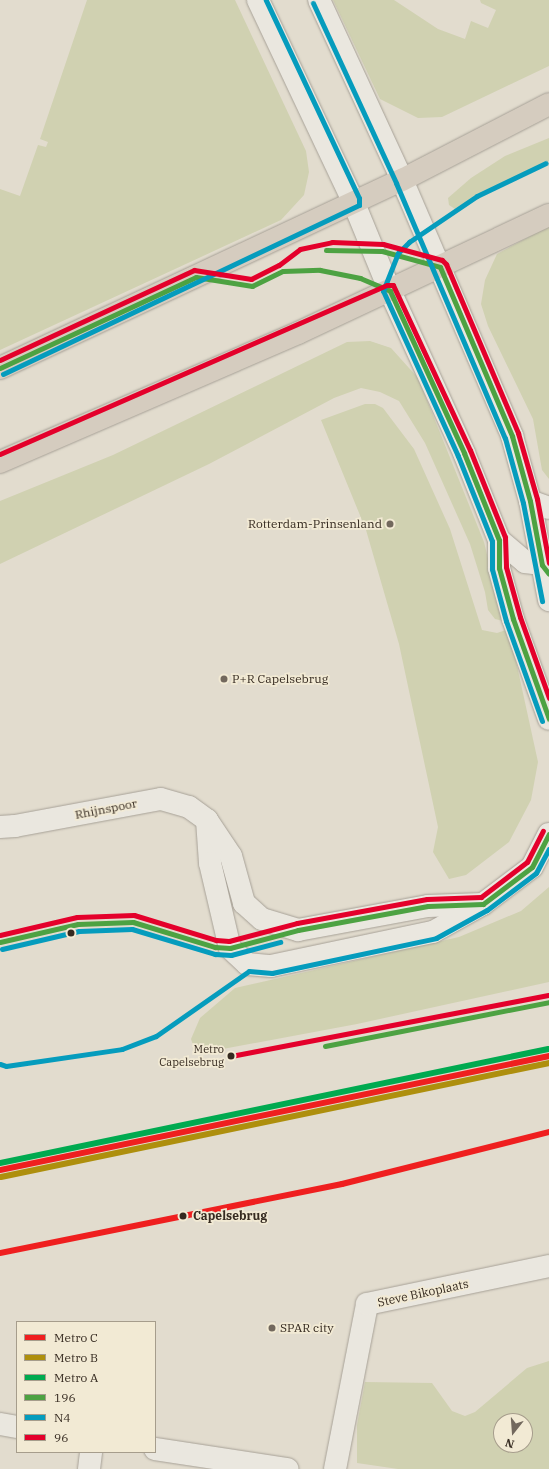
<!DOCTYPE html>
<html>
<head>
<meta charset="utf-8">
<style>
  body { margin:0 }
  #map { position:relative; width:549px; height:1469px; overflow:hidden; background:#e2dcce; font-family:"IBM Plex Serif",serif }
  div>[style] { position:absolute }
  .green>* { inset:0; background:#d0d1b1 }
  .roads { filter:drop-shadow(0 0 1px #a7a197) drop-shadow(0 0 1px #a7a197) }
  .minor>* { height:22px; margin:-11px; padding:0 11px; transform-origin:11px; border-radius:11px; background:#eae7df }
  .highway>* { height:22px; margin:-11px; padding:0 11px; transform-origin:11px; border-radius:11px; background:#d5ccbf }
  .bus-1>* { height:5px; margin:-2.5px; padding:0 2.5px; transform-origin:2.5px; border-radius:2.5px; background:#4da242 }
  .bus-2>* { height:5px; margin:-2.5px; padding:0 2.5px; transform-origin:2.5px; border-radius:2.5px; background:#059cbd }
  .bus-3>* { height:5px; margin:-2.5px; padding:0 2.5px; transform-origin:2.5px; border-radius:2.5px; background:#e4002b }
  .metro-1>* { height:6px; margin:-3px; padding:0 3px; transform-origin:3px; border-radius:3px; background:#ef1f1f }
  .metro-2>* { height:6px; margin:-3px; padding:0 3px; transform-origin:3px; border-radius:3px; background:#ae8f0d }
  .metro-3>* { height:6px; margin:-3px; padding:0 3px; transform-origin:3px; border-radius:3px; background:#00aa50 }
  .dots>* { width:11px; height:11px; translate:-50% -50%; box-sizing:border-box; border:2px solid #f2ead4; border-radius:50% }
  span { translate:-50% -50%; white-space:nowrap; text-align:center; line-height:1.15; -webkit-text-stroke:3.5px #f2ead4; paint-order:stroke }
  .bus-label { font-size:11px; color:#352a20 }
  .right { translate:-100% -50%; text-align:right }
  .poi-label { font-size:12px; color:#352a20 }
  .left { translate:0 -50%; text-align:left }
  .street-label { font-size:12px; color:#352a20 }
  .stop-label { font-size:12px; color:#352a20; font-weight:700 }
  .legend { position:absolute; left:16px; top:1321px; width:140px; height:132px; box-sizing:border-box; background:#f2ead4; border:1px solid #a69d8c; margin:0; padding:5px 7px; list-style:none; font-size:12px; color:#352a20 }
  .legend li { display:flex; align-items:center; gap:8px; height:20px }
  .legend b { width:20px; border:1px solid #a69d8c }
  .north { position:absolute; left:493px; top:1413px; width:40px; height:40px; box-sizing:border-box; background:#f2ead4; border:1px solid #a69d8c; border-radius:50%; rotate:197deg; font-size:11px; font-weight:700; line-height:16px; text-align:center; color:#352a20 }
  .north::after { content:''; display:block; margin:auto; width:14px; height:18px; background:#72685d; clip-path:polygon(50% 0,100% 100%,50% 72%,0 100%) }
</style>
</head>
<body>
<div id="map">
  <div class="green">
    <i style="clip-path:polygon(87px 0,235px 0,306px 151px,309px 172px,304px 195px,281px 220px,0 350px,0 189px,20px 196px,38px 145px,46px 147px,48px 142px,40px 139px)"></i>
    <i style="clip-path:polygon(333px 0,394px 0,438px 29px,465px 39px,471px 21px,488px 28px,496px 10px,481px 3px,480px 0,549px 0,549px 66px,442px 117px,418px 118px,380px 99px)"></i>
    <i style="clip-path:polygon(549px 138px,549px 161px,455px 209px,449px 205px,448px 198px,471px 178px,505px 156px)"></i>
    <i style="clip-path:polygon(549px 226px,549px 479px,542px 470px,533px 419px,488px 326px,481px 304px,485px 280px,497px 254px)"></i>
    <i style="clip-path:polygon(370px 341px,391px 348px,418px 378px,484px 542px,503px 621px,495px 619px,488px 610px,485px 592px,470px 544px,425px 443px,399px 401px,380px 392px,361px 388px,334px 398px,209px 464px,0 564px,0 501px,113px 455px,347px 342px)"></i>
    <i style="clip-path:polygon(365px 404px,375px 404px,383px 408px,414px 449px,450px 529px,482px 630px,497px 633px,509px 629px,538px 762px,531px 800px,509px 842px,466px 875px,449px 879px,433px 852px,438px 827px,399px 644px,366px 530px,321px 420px)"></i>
    <i style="clip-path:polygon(549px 887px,549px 982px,357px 1024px,196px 1054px,191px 1039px,200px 1018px,235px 988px,459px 937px,521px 911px)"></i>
    <i style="clip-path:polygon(evenodd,549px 1361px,549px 1469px,398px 1469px,357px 1463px,357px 1425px,365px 1382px,432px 1383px,452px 1411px,465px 1416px,475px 1412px,527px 1368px,549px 1361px,501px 1421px,525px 1421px,525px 1445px,501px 1445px,501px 1421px)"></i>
  </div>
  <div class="roads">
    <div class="minor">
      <i style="left:258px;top:0;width:222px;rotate:64.7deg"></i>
      <i style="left:353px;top:201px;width:97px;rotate:67.7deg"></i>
      <i style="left:390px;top:291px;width:178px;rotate:65.4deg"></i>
      <i style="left:464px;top:453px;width:94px;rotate:68.1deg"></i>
      <i style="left:499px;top:540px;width:28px;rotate:90deg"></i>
      <i style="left:499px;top:568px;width:53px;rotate:74.6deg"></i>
      <i style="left:513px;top:619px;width:106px;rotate:70.2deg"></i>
      <i style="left:319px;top:0;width:198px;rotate:65.2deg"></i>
      <i style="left:402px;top:180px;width:279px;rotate:66.7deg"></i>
      <i style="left:512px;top:436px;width:67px;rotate:74.5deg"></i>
      <i style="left:530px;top:501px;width:101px;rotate:79.1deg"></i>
      <i style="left:530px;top:501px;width:20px;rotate:20deg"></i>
      <i style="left:499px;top:540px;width:34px;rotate:40deg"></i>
      <i style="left:525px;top:562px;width:24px;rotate:7deg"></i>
      <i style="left:207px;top:820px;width:43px;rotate:86deg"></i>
      <i style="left:210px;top:863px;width:87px;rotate:76.8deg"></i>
      <i style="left:230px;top:948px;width:23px;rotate:43deg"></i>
      <i style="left:247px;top:964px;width:24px;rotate:5deg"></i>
      <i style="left:271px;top:966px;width:166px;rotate:-11.9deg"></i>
      <i style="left:433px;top:932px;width:57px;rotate:-29.2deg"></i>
      <i style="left:483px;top:904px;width:61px;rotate:-37.1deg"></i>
      <i style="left:532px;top:867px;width:37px;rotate:-63deg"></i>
      <i style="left:0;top:827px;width:15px;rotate:-4deg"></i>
      <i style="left:15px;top:826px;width:148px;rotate:-10.5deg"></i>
      <i style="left:161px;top:799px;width:29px;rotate:16deg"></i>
      <i style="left:189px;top:807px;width:22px;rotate:36deg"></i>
      <i style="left:207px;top:820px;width:43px;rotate:56.3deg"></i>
      <i style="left:231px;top:856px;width:49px;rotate:74.5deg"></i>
      <i style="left:244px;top:903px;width:24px;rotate:42deg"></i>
      <i style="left:262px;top:919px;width:38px;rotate:17deg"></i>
      <i style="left:298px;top:930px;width:132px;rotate:-10.5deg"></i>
      <i style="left:428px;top:906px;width:55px;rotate:-2.1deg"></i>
      <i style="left:0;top:1424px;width:17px;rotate:10deg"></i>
      <i style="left:155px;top:1449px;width:134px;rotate:8.6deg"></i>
      <i style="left:89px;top:1469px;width:17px;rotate:-83deg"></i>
      <i style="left:335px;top:1469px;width:168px;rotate:-79deg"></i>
      <i style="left:367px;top:1304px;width:186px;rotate:-11.8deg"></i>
    </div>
    <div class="highway">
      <i style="left:0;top:368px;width:444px;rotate:-25.1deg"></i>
      <i style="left:402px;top:180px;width:165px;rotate:-27.3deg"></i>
      <i style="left:0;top:462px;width:325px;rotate:-23.4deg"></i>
      <i style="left:298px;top:333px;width:277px;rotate:-25.2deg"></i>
    </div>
  </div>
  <div class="bus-1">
    <i style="left:326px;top:250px;width:56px;rotate:1deg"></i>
    <i style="left:382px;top:251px;width:60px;rotate:15.4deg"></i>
    <i style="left:440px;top:267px;width:184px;rotate:66.9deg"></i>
    <i style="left:512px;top:436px;width:67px;rotate:74.5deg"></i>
    <i style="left:530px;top:501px;width:65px;rotate:79.4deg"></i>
    <i style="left:542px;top:565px;width:11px;rotate:52deg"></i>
    <i style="left:0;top:368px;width:216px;rotate:-24.9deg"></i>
    <i style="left:196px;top:277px;width:57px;rotate:9.1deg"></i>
    <i style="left:252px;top:286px;width:34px;rotate:-26deg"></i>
    <i style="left:283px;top:271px;width:37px;rotate:-2deg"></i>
    <i style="left:320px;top:270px;width:41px;rotate:11.3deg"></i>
    <i style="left:360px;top:278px;width:33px;rotate:23deg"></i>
    <i style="left:390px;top:291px;width:178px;rotate:65.4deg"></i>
    <i style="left:464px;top:453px;width:94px;rotate:68.1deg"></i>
    <i style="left:499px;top:540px;width:28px;rotate:90deg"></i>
    <i style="left:499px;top:568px;width:53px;rotate:74.6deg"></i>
    <i style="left:513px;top:619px;width:106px;rotate:70.2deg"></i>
    <i style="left:0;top:942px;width:80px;rotate:-13deg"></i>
    <i style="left:78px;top:924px;width:55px;rotate:-2.1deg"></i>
    <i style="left:133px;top:922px;width:86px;rotate:17deg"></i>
    <i style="left:215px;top:947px;width:15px;rotate:4deg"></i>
    <i style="left:230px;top:948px;width:70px;rotate:-14.8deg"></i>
    <i style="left:298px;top:930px;width:132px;rotate:-10.5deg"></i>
    <i style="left:428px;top:906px;width:55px;rotate:-2.1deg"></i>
    <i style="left:483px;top:904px;width:61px;rotate:-37.1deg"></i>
    <i style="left:532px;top:867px;width:37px;rotate:-63deg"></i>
    <i style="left:325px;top:1046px;width:228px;rotate:-11.1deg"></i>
  </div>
  <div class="bus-2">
    <i style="left:313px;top:3px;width:198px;rotate:65.2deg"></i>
    <i style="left:396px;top:183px;width:277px;rotate:66.9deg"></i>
    <i style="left:505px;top:438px;width:67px;rotate:74.5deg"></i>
    <i style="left:523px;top:503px;width:100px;rotate:79deg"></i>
    <i style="left:3px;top:374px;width:394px;rotate:-25.4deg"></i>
    <i style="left:359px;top:205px;width:7px;rotate:-90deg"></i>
    <i style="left:359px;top:198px;width:219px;rotate:-115.2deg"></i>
    <i style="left:542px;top:721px;width:106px;rotate:-109.8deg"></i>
    <i style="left:506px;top:621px;width:54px;rotate:-105.1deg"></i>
    <i style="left:492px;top:569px;width:28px;rotate:-90deg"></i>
    <i style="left:492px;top:541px;width:92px;rotate:-111.8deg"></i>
    <i style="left:458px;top:456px;width:181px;rotate:-114.4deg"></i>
    <i style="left:383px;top:291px;width:41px;rotate:-68.5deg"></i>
    <i style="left:398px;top:253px;width:16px;rotate:-45deg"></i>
    <i style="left:409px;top:242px;width:82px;rotate:-34.1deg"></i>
    <i style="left:477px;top:196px;width:76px;rotate:-25.6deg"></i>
    <i style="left:2px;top:949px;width:79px;rotate:-13.2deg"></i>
    <i style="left:79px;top:931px;width:53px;rotate:-2.2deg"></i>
    <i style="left:132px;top:929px;width:87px;rotate:16.8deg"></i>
    <i style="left:215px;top:954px;width:16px;rotate:4deg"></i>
    <i style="left:231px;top:955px;width:51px;rotate:-14.9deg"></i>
    <i style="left:0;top:1064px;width:6px;rotate:18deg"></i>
    <i style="left:6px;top:1066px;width:117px;rotate:-8.3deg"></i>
    <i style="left:122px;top:1049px;width:36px;rotate:-21deg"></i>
    <i style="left:156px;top:1036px;width:113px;rotate:-35deg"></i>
    <i style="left:249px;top:971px;width:23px;rotate:5deg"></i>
    <i style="left:272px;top:973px;width:168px;rotate:-12deg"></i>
    <i style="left:436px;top:938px;width:58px;rotate:-28.8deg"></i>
    <i style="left:487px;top:910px;width:61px;rotate:-37.1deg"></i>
    <i style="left:536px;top:873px;width:27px;rotate:-62deg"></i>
  </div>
  <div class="bus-3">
    <i style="left:0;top:360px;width:214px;rotate:-24.9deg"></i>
    <i style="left:194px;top:270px;width:58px;rotate:9deg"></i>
    <i style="left:251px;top:279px;width:31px;rotate:-27deg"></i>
    <i style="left:279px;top:265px;width:26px;rotate:-37deg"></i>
    <i style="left:300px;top:249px;width:33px;rotate:-12deg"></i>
    <i style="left:332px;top:242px;width:51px;rotate:2.2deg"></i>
    <i style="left:383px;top:244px;width:61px;rotate:15.2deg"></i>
    <i style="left:442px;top:260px;width:6px;rotate:45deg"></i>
    <i style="left:446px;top:264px;width:184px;rotate:66.9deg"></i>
    <i style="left:518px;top:433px;width:69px;rotate:73.9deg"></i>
    <i style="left:537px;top:499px;width:65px;rotate:79.4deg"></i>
    <i style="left:0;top:454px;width:422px;rotate:-23.6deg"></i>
    <i style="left:387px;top:285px;width:6px"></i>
    <i style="left:393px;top:285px;width:182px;rotate:65deg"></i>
    <i style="left:470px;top:450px;width:94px;rotate:68.1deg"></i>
    <i style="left:505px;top:537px;width:30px;rotate:88deg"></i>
    <i style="left:506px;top:567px;width:52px;rotate:74.4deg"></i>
    <i style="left:520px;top:617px;width:86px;rotate:70.3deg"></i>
    <i style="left:0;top:935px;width:79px;rotate:-13.2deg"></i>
    <i style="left:77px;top:917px;width:57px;rotate:-2deg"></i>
    <i style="left:134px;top:915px;width:86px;rotate:17deg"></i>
    <i style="left:216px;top:940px;width:13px;rotate:4deg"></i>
    <i style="left:229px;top:941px;width:70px;rotate:-14.8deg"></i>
    <i style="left:297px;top:923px;width:132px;rotate:-10.5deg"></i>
    <i style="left:427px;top:899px;width:54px;rotate:-2.1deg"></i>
    <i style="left:481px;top:897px;width:58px;rotate:-37.3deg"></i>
    <i style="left:527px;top:862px;width:35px;rotate:-63deg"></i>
    <i style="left:231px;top:1056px;width:323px;rotate:-10.9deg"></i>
  </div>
  <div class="metro-1">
    <i style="left:0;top:1170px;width:561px;rotate:-11.73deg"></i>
    <i style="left:0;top:1253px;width:349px;rotate:-11.4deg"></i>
    <i style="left:342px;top:1184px;width:213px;rotate:-14.1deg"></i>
  </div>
  <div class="metro-2">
    <i style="left:1px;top:1177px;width:560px;rotate:-11.75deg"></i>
  </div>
  <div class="metro-3">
    <i style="left:0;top:1163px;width:560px;rotate:-11.75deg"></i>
  </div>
  <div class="dots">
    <i style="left:390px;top:524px;background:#72685d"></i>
    <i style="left:224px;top:679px;background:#72685d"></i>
    <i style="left:71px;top:933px;background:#352a20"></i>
    <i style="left:231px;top:1056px;background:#352a20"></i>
    <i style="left:183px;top:1216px;background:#352a20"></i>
    <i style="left:272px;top:1328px;background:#72685d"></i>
  </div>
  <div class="bus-label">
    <span class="right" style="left:224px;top:1056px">Metro<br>Capelsebrug</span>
  </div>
  <div class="poi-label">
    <span class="right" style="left:382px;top:524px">Rotterdam-Prinsenland</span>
    <span class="left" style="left:232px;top:679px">P+R Capelsebrug</span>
    <span class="left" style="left:280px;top:1328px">SPAR city</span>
  </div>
  <div class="street-label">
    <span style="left:106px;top:809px;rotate:-11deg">Rhijnspoor</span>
    <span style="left:423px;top:1293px;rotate:-12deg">Steve Bikoplaats</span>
  </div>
  <div class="stop-label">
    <span class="left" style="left:193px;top:1216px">Capelsebrug</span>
  </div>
  <ul class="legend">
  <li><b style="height:5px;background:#ef1f1f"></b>Metro C</li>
  <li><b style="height:5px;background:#ae8f0d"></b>Metro B</li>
  <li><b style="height:5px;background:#00aa50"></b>Metro A</li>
  <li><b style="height:5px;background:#4da242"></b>196</li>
  <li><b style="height:5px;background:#059cbd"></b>N4</li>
  <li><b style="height:5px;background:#e4002b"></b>96</li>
  </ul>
  <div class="north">N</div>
</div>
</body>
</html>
